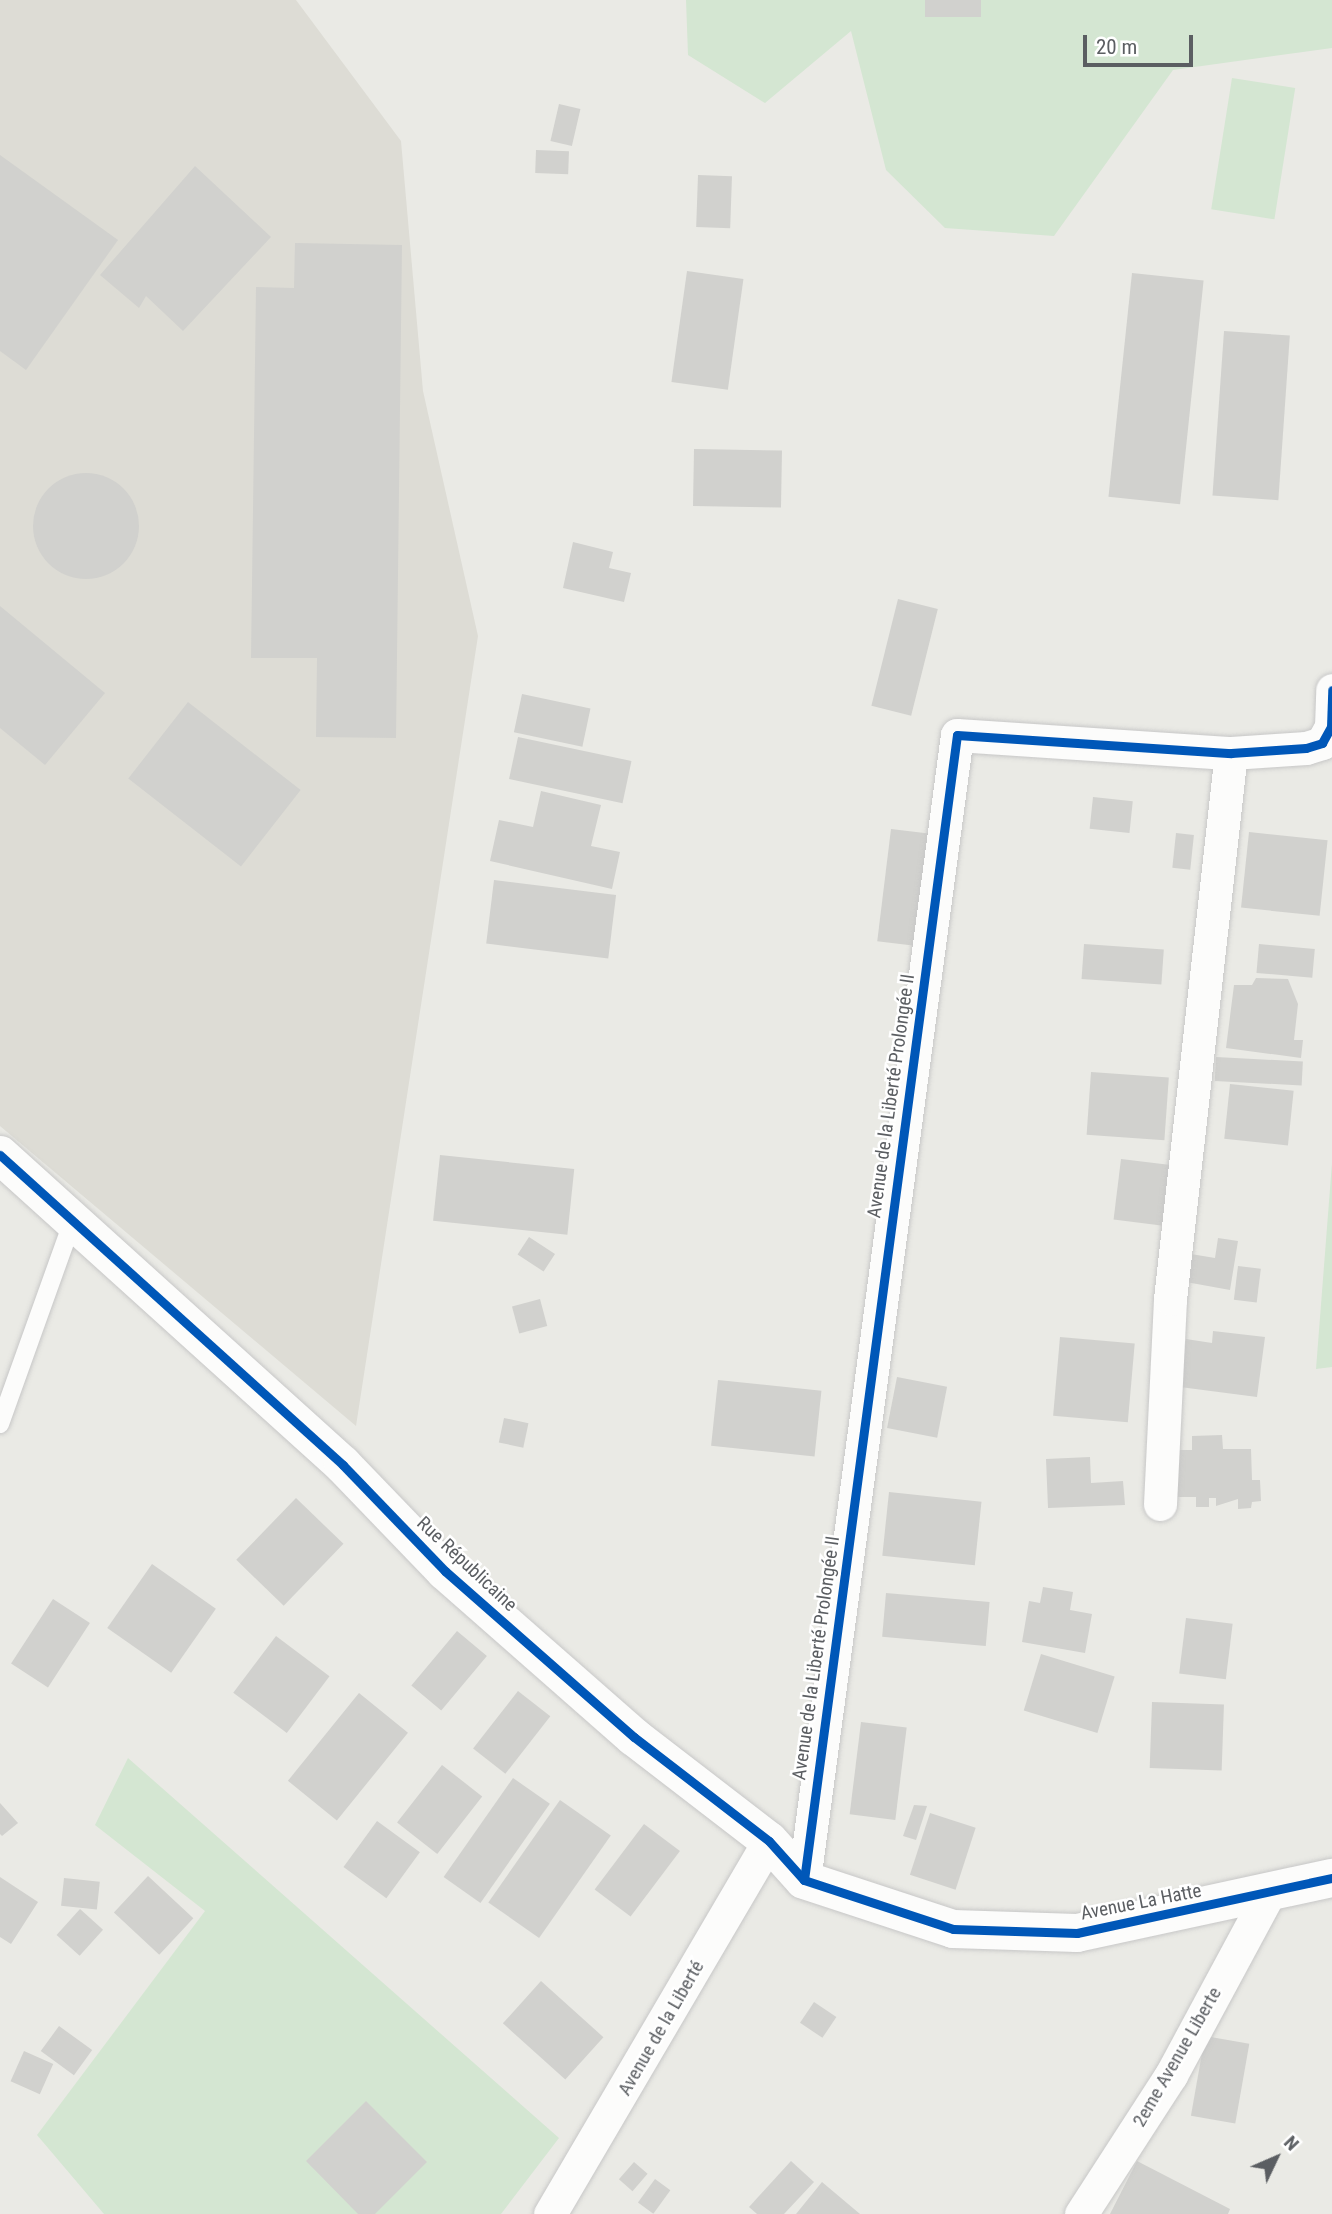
<!DOCTYPE html>
<html>
<head>
<meta charset="utf-8">
<style>
  body { margin:0 }
  #map { position:relative; width:1332px; height:2214px; overflow:hidden; background:#eaeae5; font-family:"Roboto Condensed",sans-serif }
  div>[style] { position:absolute }
  .education>* { inset:0; background:#dddcd5 }
  .green>* { inset:0; background:#d4e6d2; transform-origin:0 0 }
  .building>* { inset:0; background:#d1d1ce; transform-origin:0 0 }
  .round { border-radius:50% }
  .roads { filter:drop-shadow(0 0 2px #c7c7c7) drop-shadow(0 0 2px #c7c7c7) }
  .lane>* { height:18px; margin:-9px; padding:0 9px; transform-origin:9px; border-radius:9px; background:#fcfcfb }
  .street>* { height:33px; margin:-16.5px; padding:0 16.5px; transform-origin:16.5px; border-radius:16.5px; background:#fcfcfb }
  .secondary>* { height:38px; margin:-19px; padding:0 19px; transform-origin:19px; border-radius:19px; background:#fcfcfb }
  .cycleway>* { height:9px; margin:-4.5px; padding:0 4.5px; transform-origin:4.5px; border-radius:4.5px; background:#0057b8 }
  span { translate:-50% -50%; white-space:nowrap; text-align:center; line-height:1.15; -webkit-text-stroke:5px #fff; paint-order:stroke }
  .street-label { font-size:19px; color:#5b5e62 }
  .north { position:absolute; left:1241px; top:2123px; width:70px; height:70px; -webkit-text-stroke:5px #fff; paint-order:stroke; rotate:46deg; font-size:19px; font-weight:700; line-height:28px; text-align:center; color:#5b5e62 }
  .north::after { content:''; display:block; margin:auto; width:24px; height:32px; background:#5b5e62; clip-path:polygon(50% 0,100% 100%,50% 72%,0 100%) }
  .scale { position:absolute; left:1083px; top:35px; width:110px; height:32px; box-sizing:border-box; border:4px solid #5b5e62; border-top:0; padding-left:9px; font-size:21px; line-height:24px; white-space:nowrap; color:#5b5e62; -webkit-text-stroke:5px #fff; paint-order:stroke }
</style>
</head>
<body>
<div id="map">
  <div class="education">
    <i style="clip-path:polygon(0 0,296px 0,401px 141px,423px 391px,478px 636px,356px 1426px,0 1126px)"></i>
  </div>
  <div class="green">
    <i style="clip-path:polygon(686px 0,1332px 0,1332px 48px,1173px 70px,1054px 236px,945px 228px,886px 170px,851px 31px,765px 103px,688px 55px)"></i>
    <i style="left:1232px;top:78px;width:64px;height:133px;rotate:9deg"></i>
    <i style="clip-path:polygon(1332px 1163px,1332px 1367px,1316px 1369px)"></i>
    <i style="clip-path:polygon(128px 1758px,559px 2138px,501px 2214px,104px 2214px,37px 2135px,205px 1911px,95px 1825px)"></i>
  </div>
  <div class="building">
    <i style="left:925px;top:0;width:56px;height:17px"></i>
    <i style="left:559px;top:104px;width:22px;height:38px;rotate:13deg"></i>
    <i style="left:536px;top:150px;width:33px;height:23px;rotate:2deg"></i>
    <i style="clip-path:polygon(0 155px,118px 240px,26px 370px,0 351px)"></i>
    <i style="clip-path:polygon(195px 166px,271px 237px,183px 331px,146px 296px,139px 308px,100px 275px)"></i>
    <i style="left:698px;top:175px;width:34px;height:52px;rotate:2deg"></i>
    <i style="clip-path:polygon(295px 243px,402px 245px,396px 738px,316px 737px,317px 658px,251px 658px,256px 287px,294px 288px)"></i>
    <i style="left:687px;top:271px;width:57px;height:112px;rotate:8deg"></i>
    <i style="left:1132px;top:273px;width:72px;height:225px;rotate:6deg"></i>
    <i style="left:1224px;top:331px;width:66px;height:165px;rotate:4deg"></i>
    <i style="left:694px;top:449px;width:88px;height:57px;rotate:1deg"></i>
    <i class="round" style="left:33px;top:473px;width:106px;height:106px"></i>
    <i style="clip-path:polygon(573px 542px,613px 552px,609px 568px,631px 573px,624px 602px,563px 588px)"></i>
    <i style="left:898px;top:599px;width:41px;height:110px;rotate:14deg"></i>
    <i style="clip-path:polygon(0 606px,105px 693px,45px 765px,0 728px)"></i>
    <i style="left:522px;top:694px;width:70px;height:39px;rotate:12deg"></i>
    <i style="left:188px;top:702px;width:143px;height:97px;rotate:38deg"></i>
    <i style="left:518px;top:737px;width:116px;height:43px;rotate:12deg"></i>
    <i style="clip-path:polygon(541px 791px,601px 805px,591px 846px,620px 852px,612px 889px,490px 861px,499px 820px,533px 827px)"></i>
    <i style="left:1093px;top:797px;width:40px;height:32px;rotate:6deg"></i>
    <i style="left:891px;top:829px;width:42px;height:113px;rotate:7deg"></i>
    <i style="left:1249px;top:832px;width:79px;height:76px;rotate:6deg"></i>
    <i style="left:1176px;top:833px;width:18px;height:35px;rotate:6deg"></i>
    <i style="left:494px;top:880px;width:123px;height:64px;rotate:7deg"></i>
    <i style="left:1084px;top:944px;width:80px;height:35px;rotate:4deg"></i>
    <i style="left:1259px;top:944px;width:56px;height:29px;rotate:5deg"></i>
    <i style="clip-path:polygon(1256px 978px,1288px 979px,1298px 1004px,1294px 1040px,1303px 1040px,1301px 1058px,1226px 1048px,1234px 985px,1252px 985px)"></i>
    <i style="left:1216px;top:1057px;width:87px;height:24px;rotate:3deg"></i>
    <i style="left:1091px;top:1072px;width:78px;height:63px;rotate:4deg"></i>
    <i style="left:1230px;top:1084px;width:64px;height:55px;rotate:6deg"></i>
    <i style="left:440px;top:1155px;width:135px;height:66px;rotate:6deg"></i>
    <i style="left:1121px;top:1159px;width:52px;height:61px;rotate:7deg"></i>
    <i style="left:529px;top:1237px;width:31px;height:21px;rotate:33deg"></i>
    <i style="clip-path:polygon(1218px 1238px,1238px 1241px,1230px 1290px,1186px 1282px,1191px 1254px,1215px 1258px)"></i>
    <i style="left:1238px;top:1266px;width:23px;height:34px;rotate:7deg"></i>
    <i style="left:540px;top:1299px;width:28px;height:29px;rotate:75deg"></i>
    <i style="clip-path:polygon(1213px 1331px,1265px 1337px,1257px 1397px,1180px 1387px,1186px 1339px,1212px 1343px)"></i>
    <i style="left:1060px;top:1337px;width:75px;height:79px;rotate:5deg"></i>
    <i style="left:897px;top:1377px;width:51px;height:52px;rotate:11deg"></i>
    <i style="left:718px;top:1380px;width:104px;height:66px;rotate:6deg"></i>
    <i style="left:504px;top:1418px;width:25px;height:25px;rotate:12deg"></i>
    <i style="clip-path:polygon(1222px 1435px,1223px 1449px,1251px 1449px,1252px 1480px,1260px 1480px,1261px 1501px,1252px 1502px,1251px 1508px,1238px 1509px,1238px 1499px,1216px 1506px,1216px 1498px,1209px 1498px,1209px 1507px,1196px 1507px,1196px 1497px,1174px 1497px,1173px 1450px,1192px 1450px,1192px 1436px)"></i>
    <i style="clip-path:polygon(1090px 1457px,1091px 1483px,1123px 1481px,1125px 1505px,1048px 1508px,1046px 1459px)"></i>
    <i style="left:889px;top:1492px;width:93px;height:64px;rotate:6deg"></i>
    <i style="left:296px;top:1498px;width:66px;height:86px;rotate:44deg"></i>
    <i style="left:152px;top:1564px;width:78px;height:78px;rotate:35deg"></i>
    <i style="clip-path:polygon(1043px 1587px,1073px 1592px,1070px 1610px,1092px 1614px,1085px 1653px,1022px 1642px,1029px 1601px,1040px 1603px)"></i>
    <i style="left:886px;top:1593px;width:104px;height:44px;rotate:5deg"></i>
    <i style="left:53px;top:1599px;width:44px;height:77px;rotate:33deg"></i>
    <i style="left:1186px;top:1618px;width:47px;height:56px;rotate:7deg"></i>
    <i style="left:457px;top:1631px;width:39px;height:71px;rotate:40deg"></i>
    <i style="left:276px;top:1636px;width:67px;height:71px;rotate:37deg"></i>
    <i style="left:1041px;top:1654px;width:77px;height:59px;rotate:17deg"></i>
    <i style="left:518px;top:1691px;width:41px;height:73px;rotate:38deg"></i>
    <i style="left:359px;top:1693px;width:63px;height:113px;rotate:39deg"></i>
    <i style="left:1152px;top:1702px;width:72px;height:66px;rotate:2deg"></i>
    <i style="left:861px;top:1722px;width:46px;height:93px;rotate:7deg"></i>
    <i style="left:442px;top:1765px;width:51px;height:73px;rotate:38deg"></i>
    <i style="left:513px;top:1778px;width:45px;height:121px;rotate:35deg"></i>
    <i style="left:560px;top:1800px;width:62px;height:125px;rotate:35deg"></i>
    <i style="clip-path:polygon(0 1803px,18px 1823px,2px 1836px,0 1834px)"></i>
    <i style="clip-path:polygon(914px 1805px,927px 1806px,916px 1840px,903px 1836px)"></i>
    <i style="left:930px;top:1813px;width:48px;height:65px;rotate:18deg"></i>
    <i style="left:377px;top:1821px;width:53px;height:57px;rotate:36deg"></i>
    <i style="left:644px;top:1824px;width:45px;height:82px;rotate:37deg"></i>
    <i style="left:148px;top:1876px;width:62px;height:50px;rotate:43deg"></i>
    <i style="clip-path:polygon(0 1877px,38px 1902px,11px 1944px,0 1937px)"></i>
    <i style="left:64px;top:1878px;width:36px;height:28px;rotate:6deg"></i>
    <i style="left:80px;top:1909px;width:31px;height:35px;rotate:42deg"></i>
    <i style="left:541px;top:1981px;width:84px;height:57px;rotate:42deg"></i>
    <i style="left:814px;top:2002px;width:27px;height:25px;rotate:34deg"></i>
    <i style="left:59px;top:2026px;width:41px;height:31px;rotate:36deg"></i>
    <i style="left:1205px;top:2036px;width:45px;height:81px;rotate:10deg"></i>
    <i style="left:24px;top:2051px;width:32px;height:33px;rotate:24deg"></i>
    <i style="clip-path:polygon(366px 2101px,427px 2162px,375px 2214px,358px 2214px,306px 2161px)"></i>
    <i style="clip-path:polygon(791px 2161px,814px 2182px,784px 2214px,757px 2214px,749px 2207px)"></i>
    <i style="clip-path:polygon(1137px 2161px,1230px 2209px,1228px 2214px,1110px 2214px)"></i>
    <i style="left:634px;top:2162px;width:18px;height:23px;rotate:41deg"></i>
    <i style="left:655px;top:2179px;width:19px;height:29px;rotate:36deg"></i>
    <i style="clip-path:polygon(822px 2182px,860px 2214px,796px 2214px)"></i>
  </div>
  <div class="roads">
    <div class="lane">
      <i style="left:0;top:1424px;width:217px;rotate:-70.3deg"></i>
    </div>
    <div class="street">
      <i style="left:1160px;top:1504px;width:205px;rotate:-87.2deg"></i>
      <i style="left:1170px;top:1299px;width:549px;rotate:-83.63deg"></i>
      <i style="left:804px;top:1880px;width:1155px;rotate:-82.39deg"></i>
      <i style="left:957px;top:735px;width:275px;rotate:3.8deg"></i>
      <i style="left:1231px;top:753px;width:75px;rotate:-3.8deg"></i>
      <i style="left:1306px;top:748px;width:17px;rotate:-17deg"></i>
      <i style="left:1322px;top:743px;width:18px;rotate:-61deg"></i>
      <i style="left:1331px;top:727px;width:37px;rotate:-88deg"></i>
      <i style="left:550px;top:2214px;width:433px;rotate:-59.6deg"></i>
      <i style="left:1081px;top:2214px;width:166px;rotate:-57.1deg"></i>
      <i style="left:1171px;top:2075px;width:202px;rotate:-61.7deg"></i>
    </div>
    <div class="secondary">
      <i style="left:0;top:1155px;width:462px;rotate:42.1deg"></i>
      <i style="left:343px;top:1465px;width:147px;rotate:46.1deg"></i>
      <i style="left:445px;top:1571px;width:252px;rotate:41.3deg"></i>
      <i style="left:634px;top:1737px;width:170px;rotate:37.6deg"></i>
      <i style="left:769px;top:1841px;width:52px;rotate:48.1deg"></i>
      <i style="left:804px;top:1880px;width:157px;rotate:18.2deg"></i>
      <i style="left:953px;top:1929px;width:124px;rotate:1.8deg"></i>
      <i style="left:1077px;top:1933px;width:261px;rotate:-12.2deg"></i>
    </div>
  </div>
  <div class="cycleway">
    <i style="left:0;top:1155px;width:462px;rotate:42.1deg"></i>
    <i style="left:343px;top:1465px;width:147px;rotate:46.1deg"></i>
    <i style="left:445px;top:1571px;width:252px;rotate:41.3deg"></i>
    <i style="left:634px;top:1737px;width:170px;rotate:37.6deg"></i>
    <i style="left:769px;top:1841px;width:52px;rotate:48.1deg"></i>
    <i style="left:804px;top:1880px;width:157px;rotate:18.2deg"></i>
    <i style="left:953px;top:1929px;width:124px;rotate:1.8deg"></i>
    <i style="left:1077px;top:1933px;width:261px;rotate:-12.2deg"></i>
    <i style="left:804px;top:1880px;width:1155px;rotate:-82.39deg"></i>
    <i style="left:957px;top:735px;width:275px;rotate:3.8deg"></i>
    <i style="left:1231px;top:753px;width:75px;rotate:-3.8deg"></i>
    <i style="left:1306px;top:748px;width:17px;rotate:-17deg"></i>
    <i style="left:1322px;top:743px;width:18px;rotate:-61deg"></i>
    <i style="left:1331px;top:727px;width:37px;rotate:-88deg"></i>
  </div>
  <div class="street-label">
    <span style="left:891px;top:1096px;rotate:-82deg">Avenue de la Liberté Prolongée II</span>
    <span style="left:467px;top:1564px;rotate:43deg">Rue Républicaine</span>
    <span style="left:816px;top:1658px;rotate:-82deg">Avenue de la Liberté Prolongée II</span>
    <span style="left:1141px;top:1902px;rotate:-11deg">Avenue La Hatte</span>
    <span style="left:661px;top:2028px;rotate:-60deg">Avenue de la Liberté</span>
    <span style="left:1177px;top:2057px;rotate:-60deg">2eme Avenue Liberte</span>
  </div>
  <div class="north">N</div>
  <div class="scale">20 m</div>
</div>
</body>
</html>
